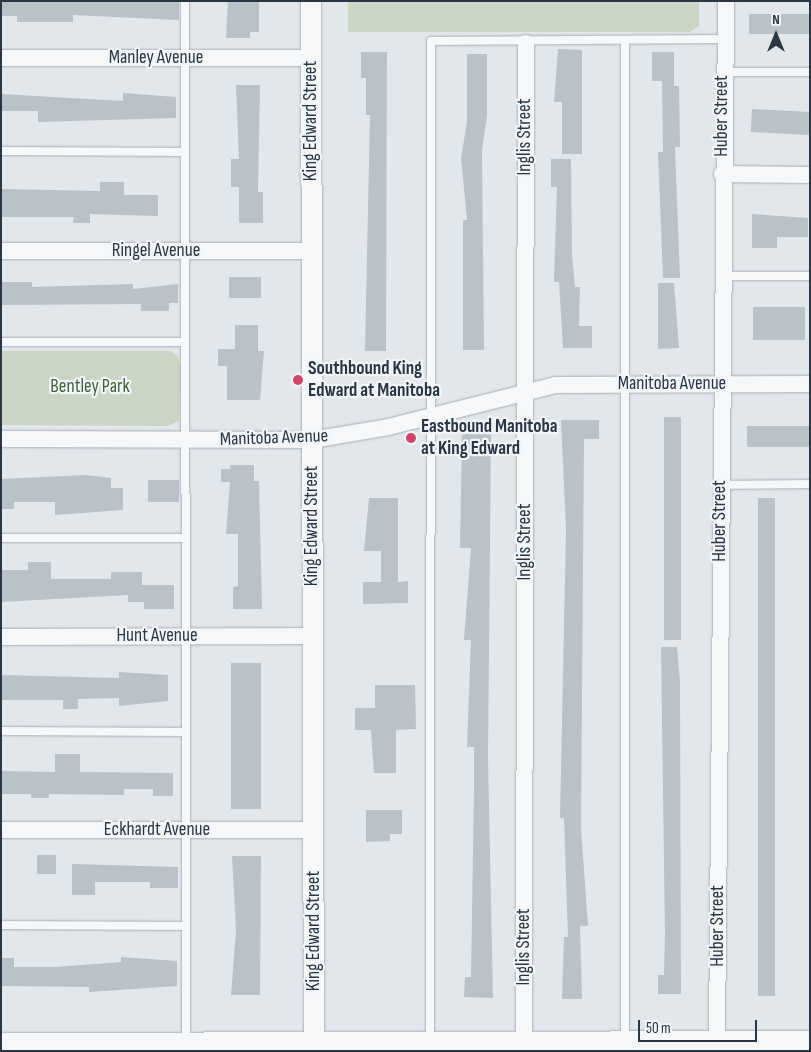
<!DOCTYPE html>
<html>
<head>
<meta charset="utf-8">
<style>
  body { margin:0 }
  #map { position:relative; width:811px; height:1052px; overflow:hidden; background:#e2e7eb; font-family:"Sofia Sans Condensed",sans-serif }
  div>[style] { position:absolute }
  .green>* { inset:0; background:#cad5c3 }
  .building>* { inset:0; background:#b9c1c9; transform-origin:0 0 }
  .roads { filter:drop-shadow(0 0 1px #a7aeb6) drop-shadow(0 0 1px #a7aeb6) }
  .service>* { height:8px; margin:-4px; padding:0 4px; transform-origin:4px; border-radius:4px; background:#f5f7f9 }
  .minor>* { height:16px; margin:-8px; padding:0 8px; transform-origin:8px; border-radius:8px; background:#f5f7f9 }
  .tertiary>* { height:20px; margin:-10px; padding:0 10px; transform-origin:10px; border-radius:10px; background:#f5f7f9 }
  .dots>* { width:14px; height:14px; translate:-50% -50%; box-sizing:border-box; border:2px solid #f2f5f8; border-radius:50% }
  span { translate:-50% -50%; white-space:nowrap; text-align:center; line-height:1.15; -webkit-text-stroke:4.5px #f2f5f8; paint-order:stroke }
  .street-label { font-size:19px; color:#2a3644 }
  .poi-label { font-size:19px; color:#2a3644; font-weight:700 }
  .left { translate:0 -50%; text-align:left }
  .park-label { font-size:19px; color:#436036 }
  .frame { position:absolute; inset:0; border:2px solid #2a3644; pointer-events:none }
  .north { position:absolute; left:751px; top:10px; width:50px; height:50px; -webkit-text-stroke:4px #f2f5f8; paint-order:stroke; rotate:0deg; font-size:14px; font-weight:700; line-height:20px; text-align:center; color:#2a3644 }
  .north::after { content:''; display:block; margin:auto; width:18px; height:22px; background:#2a3644; clip-path:polygon(50% 0,100% 100%,50% 72%,0 100%) }
  .scale { position:absolute; left:638px; top:1020px; width:119px; height:22px; box-sizing:border-box; border:2px solid #2a3644; border-top:0; padding-left:6px; font-size:15px; line-height:18px; white-space:nowrap; color:#2a3644; -webkit-text-stroke:4px #f2f5f8; paint-order:stroke }
</style>
</head>
<body>
<div id="map">
  <div class="green">
    <i style="clip-path:polygon(348px 1px,699px 1px,699px 26px,690px 32px,348px 32px)"></i>
    <i style="clip-path:polygon(1px 351px,170px 351px,178px 356px,181px 369px,179px 421px,168px 426px,1px 425px)"></i>
  </div>
  <div class="building">
    <i style="clip-path:polygon(1px 1px,179px 1px,179px 20px,73px 15px,73px 22px,17px 22px,17px 16px,1px 16px)"></i>
    <i style="clip-path:polygon(228px 1px,259px 1px,259px 32px,250px 32px,250px 38px,226px 38px)"></i>
    <i style="left:810px;top:14px;width:20px;height:61px;rotate:90deg"></i>
    <i style="clip-path:polygon(558px 49px,582px 50px,582px 154px,562px 154px,562px 102px,554px 102px)"></i>
    <i style="clip-path:polygon(361px 52px,387px 52px,386px 351px,365px 351px,370px 115px,366px 115px,366px 78px,361px 78px)"></i>
    <i style="clip-path:polygon(652px 52px,674px 52px,674px 86px,679px 86px,680px 147px,675px 147px,680px 278px,663px 278px,658px 152px,663px 152px,662px 81px,652px 81px)"></i>
    <i style="clip-path:polygon(467px 54px,487px 54px,487px 116px,482px 150px,484px 350px,463px 350px,463px 220px,467px 220px,461px 157px,467px 123px)"></i>
    <i style="clip-path:polygon(236px 85px,260px 85px,258px 192px,263px 192px,263px 223px,239px 223px,239px 187px,231px 187px,231px 159px,239px 159px)"></i>
    <i style="clip-path:polygon(123px 93px,176px 97px,176px 118px,38px 122px,38px 111px,1px 111px,1px 94px,123px 101px)"></i>
    <i style="left:752px;top:109px;width:58px;height:23px;rotate:3deg"></i>
    <i style="clip-path:polygon(551px 159px,571px 159px,572px 255px,575px 287px,580px 287px,579px 326px,592px 326px,592px 348px,563px 348px,559px 282px,554px 282px,557px 187px,551px 187px)"></i>
    <i style="clip-path:polygon(100px 182px,124px 182px,124px 195px,158px 195px,158px 216px,90px 214px,90px 223px,73px 223px,74px 217px,1px 217px,2px 189px,100px 191px)"></i>
    <i style="clip-path:polygon(752px 214px,808px 218px,808px 237px,777px 237px,777px 248px,752px 248px)"></i>
    <i style="left:229px;top:277px;width:32px;height:21px"></i>
    <i style="clip-path:polygon(1px 282px,32px 282px,32px 287px,133px 284px,133px 289px,178px 284px,178px 303px,169px 303px,169px 311px,141px 311px,141px 304px,1px 305px)"></i>
    <i style="clip-path:polygon(658px 283px,674px 283px,679px 348px,658px 349px)"></i>
    <i style="left:805px;top:307px;width:33px;height:52px;rotate:90deg"></i>
    <i style="clip-path:polygon(235px 325px,258px 325px,258px 351px,264px 351px,260px 400px,227px 400px,227px 366px,218px 366px,218px 349px,235px 349px)"></i>
    <i style="left:664px;top:417px;width:17px;height:223px"></i>
    <i style="clip-path:polygon(561px 420px,599px 420px,599px 439px,584px 439px,581px 828px,588px 926px,580px 926px,582px 999px,562px 999px,564px 937px,568px 937px,564px 818px,560px 818px,566px 529px)"></i>
    <i style="left:747px;top:426px;width:63px;height:21px"></i>
    <i style="clip-path:polygon(462px 434px,491px 434px,488px 757px,493px 998px,464px 997px,465px 977px,471px 977px,474px 790px,474px 747px,467px 747px,471px 640px,464px 640px,471px 548px,460px 548px)"></i>
    <i style="clip-path:polygon(230px 465px,254px 465px,254px 481px,259px 481px,262px 609px,233px 609px,233px 587px,238px 586px,238px 534px,226px 534px,230px 482px,221px 482px,221px 469px,230px 469px)"></i>
    <i style="clip-path:polygon(87px 475px,111px 478px,111px 488px,123px 488px,123px 510px,55px 515px,55px 502px,14px 502px,14px 509px,1px 509px,1px 479px)"></i>
    <i style="left:148px;top:480px;width:31px;height:22px"></i>
    <i style="clip-path:polygon(369px 498px,398px 498px,398px 582px,408px 581px,408px 603px,363px 604px,363px 582px,381px 582px,381px 551px,364px 551px)"></i>
    <i style="left:758px;top:498px;width:17px;height:498px"></i>
    <i style="clip-path:polygon(28px 562px,51px 562px,51px 579px,111px 579px,111px 572px,142px 572px,142px 585px,174px 585px,174px 609px,144px 609px,144px 602px,128px 602px,128px 595px,1px 602px,1px 570px,28px 570px)"></i>
    <i style="clip-path:polygon(661px 647px,677px 647px,680px 682px,681px 994px,658px 994px,658px 975px,664px 975px,665px 935px)"></i>
    <i style="left:231px;top:663px;width:30px;height:146px"></i>
    <i style="clip-path:polygon(119px 672px,168px 675px,168px 701px,119px 706px,119px 698px,78px 699px,78px 709px,63px 709px,63px 700px,1px 700px,1px 675px,119px 678px)"></i>
    <i style="clip-path:polygon(375px 685px,415px 685px,416px 729px,396px 730px,396px 773px,374px 773px,371px 730px,355px 730px,355px 708px,375px 708px)"></i>
    <i style="clip-path:polygon(55px 754px,80px 754px,80px 772px,173px 773px,173px 796px,153px 796px,153px 789px,124px 789px,124px 795px,49px 794px,49px 798px,31px 798px,31px 794px,1px 794px,1px 771px,55px 772px)"></i>
    <i style="clip-path:polygon(366px 810px,402px 810px,402px 834px,390px 834px,390px 841px,366px 842px)"></i>
    <i style="left:37px;top:855px;width:19px;height:19px"></i>
    <i style="clip-path:polygon(232px 856px,261px 856px,260px 995px,231px 995px,236px 931px)"></i>
    <i style="clip-path:polygon(72px 864px,178px 867px,178px 888px,150px 888px,150px 882px,95px 882px,95px 895px,72px 895px)"></i>
    <i style="clip-path:polygon(121px 957px,177px 961px,177px 986px,89px 992px,89px 987px,1px 986px,1px 958px,14px 958px,14px 967px,56px 967px,121px 962px)"></i>
  </div>
  <div class="roads">
    <div class="service">
      <i style="left:185px;top:1px;width:1041px;rotate:89.94deg"></i>
      <i style="left:625px;top:41px;width:1000px;rotate:90deg"></i>
      <i style="left:725px;top:72px;width:85px"></i>
      <i style="left:1px;top:151px;width:184px;rotate:0.3deg"></i>
      <i style="left:724px;top:276px;width:86px"></i>
      <i style="left:1px;top:342px;width:184px"></i>
      <i style="left:720px;top:485px;width:90px;rotate:-0.6deg"></i>
      <i style="left:1px;top:538px;width:185px"></i>
      <i style="left:1px;top:731px;width:185px;rotate:0.3deg"></i>
      <i style="left:1px;top:925px;width:185px;rotate:0.3deg"></i>
      <i style="left:430px;top:1041px;width:1000px;rotate:-89.94deg"></i>
      <i style="left:431px;top:41px;width:292px;rotate:-0.4deg"></i>
    </div>
    <div class="minor">
      <i style="left:1px;top:58px;width:310px"></i>
      <i style="left:722px;top:174px;width:88px;rotate:0.7deg"></i>
      <i style="left:1px;top:251px;width:310px"></i>
      <i style="left:1px;top:439px;width:311px;rotate:0.2deg"></i>
      <i style="left:312px;top:440px;width:77px;rotate:-9.7deg"></i>
      <i style="left:388px;top:427px;width:172px;rotate:-14.1deg"></i>
      <i style="left:555px;top:385px;width:255px;rotate:-0.2deg"></i>
      <i style="left:1px;top:637px;width:312px;rotate:-0.2deg"></i>
      <i style="left:1px;top:830px;width:312px"></i>
      <i style="left:524px;top:1041px;width:998px;rotate:-89.89deg"></i>
      <i style="left:717px;top:1041px;width:1040px;rotate:-89.5deg"></i>
    </div>
    <div class="tertiary">
      <i style="left:311px;top:1px;width:1050px;rotate:89.84deg"></i>
      <i style="left:1px;top:1043px;width:809px;rotate:-0.14deg"></i>
    </div>
  </div>
  <div class="dots">
    <i style="left:298px;top:380px;background:#d3446a"></i>
    <i style="left:411px;top:438px;background:#d3446a"></i>
  </div>
  <div class="street-label">
    <span style="left:156px;top:58px">Manley Avenue</span>
    <span style="left:722px;top:116px;rotate:-90deg">Huber Street</span>
    <span style="left:311px;top:121px;rotate:-90deg">King Edward Street</span>
    <span style="left:525px;top:137px;rotate:-90deg">Inglis Street</span>
    <span style="left:156px;top:251px">Ringel Avenue</span>
    <span style="left:672px;top:384px">Manitoba Avenue</span>
    <span style="left:274px;top:438px;rotate:-2deg">Manitoba Avenue</span>
    <span style="left:720px;top:521px;rotate:-90deg">Huber Street</span>
    <span style="left:312px;top:526px;rotate:-90deg">King Edward Street</span>
    <span style="left:525px;top:542px;rotate:-90deg">Inglis Street</span>
    <span style="left:157px;top:636px">Hunt Avenue</span>
    <span style="left:157px;top:830px">Eckhardt Avenue</span>
    <span style="left:718px;top:926px;rotate:-90deg">Huber Street</span>
    <span style="left:314px;top:931px;rotate:-90deg">King Edward Street</span>
    <span style="left:524px;top:947px;rotate:-90deg">Inglis Street</span>
  </div>
  <div class="poi-label">
    <span class="left" style="left:308px;top:380px">Southbound King<br>Edward at Manitoba</span>
    <span class="left" style="left:421px;top:438px">Eastbound Manitoba<br>at King Edward</span>
  </div>
  <div class="park-label">
    <span style="left:90px;top:387px">Bentley Park</span>
  </div>
  <div class="frame"></div>
  <div class="north">N</div>
  <div class="scale">50 m</div>
</div>
</body>
</html>
